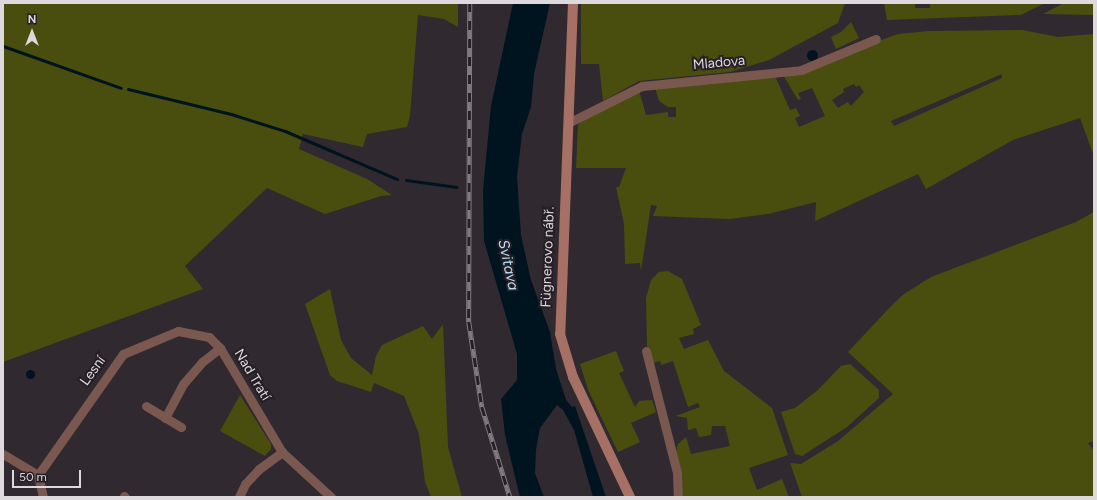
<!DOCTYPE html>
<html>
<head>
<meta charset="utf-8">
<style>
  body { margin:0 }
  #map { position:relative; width:1097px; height:500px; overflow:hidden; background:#302930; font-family:Figtree,sans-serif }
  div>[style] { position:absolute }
  .green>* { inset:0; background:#494e0f }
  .water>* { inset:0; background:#001420 }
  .round { border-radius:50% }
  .stream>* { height:3px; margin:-1.5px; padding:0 1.5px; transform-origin:1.5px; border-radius:1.5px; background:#001420 }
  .street>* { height:9px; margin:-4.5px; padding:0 4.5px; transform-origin:4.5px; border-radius:4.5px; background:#7a5850 }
  .secondary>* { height:10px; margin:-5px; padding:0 5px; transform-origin:5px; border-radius:5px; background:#a67064 }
  .rail>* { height:4.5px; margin-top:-2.25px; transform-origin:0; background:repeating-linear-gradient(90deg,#262026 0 9px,#817b81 0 18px); box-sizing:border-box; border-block:1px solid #817b81 }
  span { translate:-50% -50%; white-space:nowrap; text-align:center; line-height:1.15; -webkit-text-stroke:4px #262026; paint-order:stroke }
  .street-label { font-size:14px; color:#ded9dd }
  .water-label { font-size:15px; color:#b6dff7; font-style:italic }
  .frame { position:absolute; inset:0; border:4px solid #ded9dd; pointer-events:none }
  .north { position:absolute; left:12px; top:12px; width:40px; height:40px; -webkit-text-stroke:3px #262026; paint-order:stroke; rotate:0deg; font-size:11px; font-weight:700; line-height:16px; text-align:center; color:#ded9dd }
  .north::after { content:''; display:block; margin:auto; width:14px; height:18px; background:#ded9dd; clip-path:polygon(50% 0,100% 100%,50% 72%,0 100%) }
  .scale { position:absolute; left:12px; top:470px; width:69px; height:18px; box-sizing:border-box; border:2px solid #ded9dd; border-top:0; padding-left:5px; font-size:12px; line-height:14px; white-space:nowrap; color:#ded9dd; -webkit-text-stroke:3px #262026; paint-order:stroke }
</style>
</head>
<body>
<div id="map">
  <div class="green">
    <i style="clip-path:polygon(3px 3px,458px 3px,458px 27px,444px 19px,418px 15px,410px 116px,407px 127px,367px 134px,363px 147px,303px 134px,299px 149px,367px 179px,392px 195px,381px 196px,325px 214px,267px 188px,185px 266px,203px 289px,3px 362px)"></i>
    <i style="clip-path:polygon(581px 3px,845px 3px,838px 23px,769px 60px,730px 72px,639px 81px,603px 101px,599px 64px,581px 64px)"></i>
    <i style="clip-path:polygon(884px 3px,915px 3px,915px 8px,930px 8px,930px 3px,1045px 3px,1021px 15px,887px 20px)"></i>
    <i style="clip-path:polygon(1064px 3px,1094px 3px,1094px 15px,1043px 14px)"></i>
    <i style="clip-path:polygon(851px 22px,859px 38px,836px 49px,831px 37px,841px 32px)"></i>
    <i style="clip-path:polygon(evenodd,1022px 30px,1058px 37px,1094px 34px,1094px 156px,1080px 118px,1013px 140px,926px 189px,918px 174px,815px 221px,816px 202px,768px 214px,730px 219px,653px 216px,657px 206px,651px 205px,641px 271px,640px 263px,625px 264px,624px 224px,616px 187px,619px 187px,626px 168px,576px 168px,578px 125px,582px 120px,639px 90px,646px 115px,668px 112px,668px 117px,676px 117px,676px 107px,668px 107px,659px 101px,655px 87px,775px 76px,790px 110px,796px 108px,800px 116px,795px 118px,799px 127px,825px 116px,812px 88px,798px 93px,801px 99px,798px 100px,783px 75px,898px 34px,929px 31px,1022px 30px,1002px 74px,1002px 78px,894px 126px,891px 121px,1002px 74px,1022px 30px,854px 84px,856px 87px,859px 85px,864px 92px,851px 106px,848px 102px,838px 108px,832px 100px,844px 92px,843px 89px,854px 84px)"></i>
    <i style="clip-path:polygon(1094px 212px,1094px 441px,1088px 443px,1094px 451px,1094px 497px,802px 497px,790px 463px,801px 464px,838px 441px,893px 394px,848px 352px,893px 304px,904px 294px,931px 277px,1076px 222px)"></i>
    <i style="clip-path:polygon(668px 271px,682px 279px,701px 325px,693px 329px,694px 334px,679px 338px,684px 349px,708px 340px,724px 371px,772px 408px,788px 455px,749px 468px,757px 490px,782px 479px,789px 497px,681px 497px,682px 480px,676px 452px,678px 444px,686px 437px,691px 454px,730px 446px,725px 426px,712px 426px,711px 435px,706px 436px,699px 437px,696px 428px,688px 430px,687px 418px,676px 416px,700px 407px,698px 403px,688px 407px,673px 361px,661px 365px,660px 361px,654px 363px,647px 346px,646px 298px,651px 280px,659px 272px)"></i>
    <i style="clip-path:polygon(330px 289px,341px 340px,351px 358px,372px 375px,376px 356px,382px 345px,423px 326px,432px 339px,443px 324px,448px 447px,462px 497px,431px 497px,425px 482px,419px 434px,404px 396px,374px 383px,371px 392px,337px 381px,330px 375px,305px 304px)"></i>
    <i style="clip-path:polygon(616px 351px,624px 371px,619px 373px,635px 407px,639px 401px,652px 400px,656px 412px,631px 423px,640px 442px,618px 452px,589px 392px,580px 364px)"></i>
    <i style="clip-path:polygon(850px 364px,879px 390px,879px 398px,847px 427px,802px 456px,795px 454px,781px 412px,795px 408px,818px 390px,841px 366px)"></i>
    <i style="clip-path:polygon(240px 395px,271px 444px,271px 449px,265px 456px,220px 431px)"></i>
  </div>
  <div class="water">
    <i style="clip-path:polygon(513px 3px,550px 3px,534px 74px,531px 107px,522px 134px,517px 177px,521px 235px,531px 280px,550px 332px,556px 369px,566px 400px,572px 407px,575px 406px,606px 497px,593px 497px,574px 430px,563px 410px,557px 405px,540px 428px,536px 450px,535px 473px,544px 497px,520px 497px,505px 435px,501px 399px,517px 380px,517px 354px,484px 241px,483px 190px,491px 106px)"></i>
    <i class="round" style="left:806.5px;top:49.5px;width:11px;height:11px"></i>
    <i class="round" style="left:25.5px;top:369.5px;width:9px;height:9px"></i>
  </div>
  <div class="stream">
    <i style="left:3px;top:46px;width:125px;rotate:19.6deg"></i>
    <i style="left:128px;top:89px;width:106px;rotate:13.6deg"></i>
    <i style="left:231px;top:114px;width:57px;rotate:17.5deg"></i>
    <i style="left:285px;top:131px;width:122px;rotate:23.2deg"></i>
    <i style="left:406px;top:180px;width:51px;rotate:7.8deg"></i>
  </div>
  <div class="street">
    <i style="left:568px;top:123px;width:83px;rotate:-26.6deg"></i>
    <i style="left:642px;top:86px;width:160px;rotate:-5.7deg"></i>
    <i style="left:801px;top:70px;width:81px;rotate:-22.5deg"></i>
    <i style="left:646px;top:351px;width:126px;rotate:75.7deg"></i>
    <i style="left:677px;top:473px;width:24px;rotate:88deg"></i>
    <i style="left:146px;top:406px;width:41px;rotate:31deg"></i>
    <i style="left:165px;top:418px;width:38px;rotate:-62deg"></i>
    <i style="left:183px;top:384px;width:29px;rotate:-49deg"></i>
    <i style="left:202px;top:362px;width:23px;rotate:-38deg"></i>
    <i style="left:3px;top:454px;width:41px;rotate:31deg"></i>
    <i style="left:124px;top:496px;width:1px;rotate:45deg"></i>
    <i style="left:43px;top:497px;width:23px;rotate:-103deg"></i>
    <i style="left:38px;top:475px;width:148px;rotate:-54.9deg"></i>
    <i style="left:123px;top:354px;width:60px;rotate:-22.7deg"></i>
    <i style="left:178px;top:331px;width:32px;rotate:11deg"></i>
    <i style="left:209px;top:337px;width:16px;rotate:45deg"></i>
    <i style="left:220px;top:348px;width:121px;rotate:59.2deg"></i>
    <i style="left:282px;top:452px;width:67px;rotate:42.6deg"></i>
    <i style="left:239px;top:497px;width:14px;rotate:-65deg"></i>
    <i style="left:245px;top:484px;width:21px;rotate:-47deg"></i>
    <i style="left:259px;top:469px;width:29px;rotate:-36deg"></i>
  </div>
  <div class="secondary">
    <i style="left:573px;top:3px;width:331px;rotate:92.2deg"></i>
    <i style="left:560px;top:334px;width:45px;rotate:73.2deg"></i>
    <i style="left:573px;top:377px;width:133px;rotate:64.6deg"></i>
  </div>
  <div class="rail">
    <i style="left:470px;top:3px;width:319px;rotate:90.2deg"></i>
    <i style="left:469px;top:322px;width:86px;rotate:81.3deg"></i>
    <i style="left:482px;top:407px;width:94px;rotate:72.7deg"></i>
  </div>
  <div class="street-label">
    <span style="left:719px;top:63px;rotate:-5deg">Mladova</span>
    <span style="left:548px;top:257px;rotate:-88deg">Fügnerovo nábř.</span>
    <span style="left:93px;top:371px;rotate:-54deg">Lesní</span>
    <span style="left:252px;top:375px;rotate:59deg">Nad Tratí</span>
  </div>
  <div class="water-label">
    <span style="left:508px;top:265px;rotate:78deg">Svitava</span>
  </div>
  <div class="frame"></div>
  <div class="north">N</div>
  <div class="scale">50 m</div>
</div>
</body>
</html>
